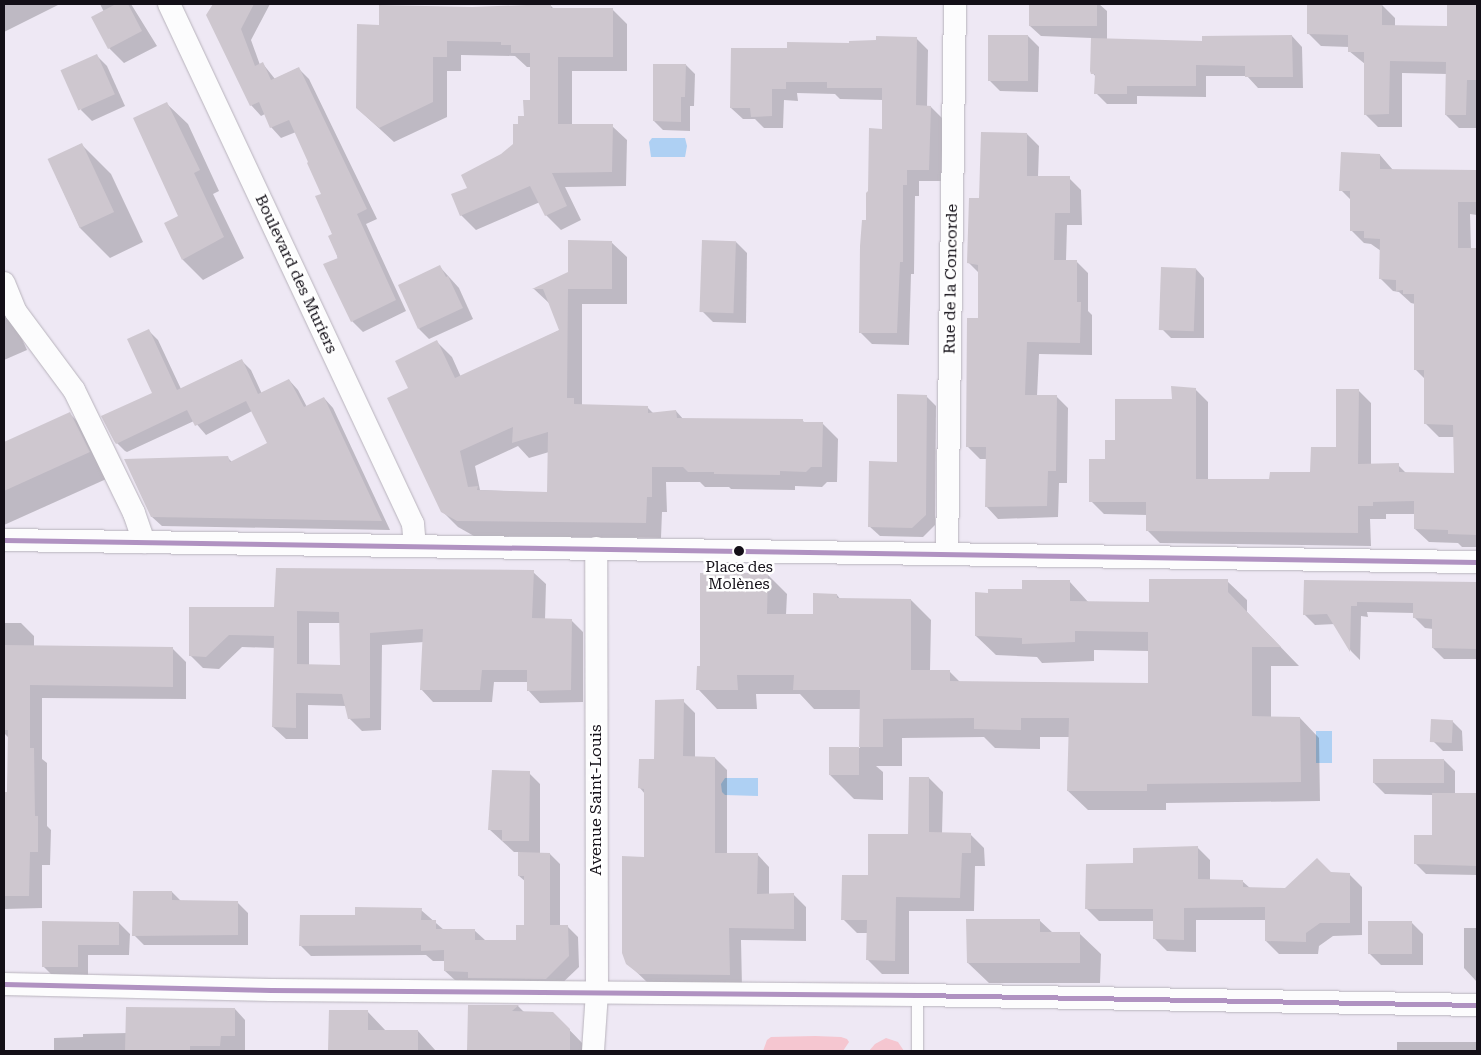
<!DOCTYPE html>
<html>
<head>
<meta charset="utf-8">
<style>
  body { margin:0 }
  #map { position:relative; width:1481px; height:1055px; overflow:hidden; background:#eee8f4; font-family:"Roboto Serif",serif }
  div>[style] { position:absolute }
  .green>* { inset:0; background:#f5c6d0 }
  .water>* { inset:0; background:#aed0f3; transform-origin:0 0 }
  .shadow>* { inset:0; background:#0003; transform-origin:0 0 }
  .building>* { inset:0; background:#cec7cf; transform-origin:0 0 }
  .roads { filter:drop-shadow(0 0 1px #b8b3bc) drop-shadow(0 0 1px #b8b3bc) }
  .service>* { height:11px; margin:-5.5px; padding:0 5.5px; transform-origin:5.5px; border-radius:5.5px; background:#fcfcfd }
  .minor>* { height:22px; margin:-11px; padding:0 11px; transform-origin:11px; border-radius:11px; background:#fcfcfd }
  .bus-1>* { height:5px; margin:-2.5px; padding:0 2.5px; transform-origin:2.5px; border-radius:2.5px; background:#b092c1 }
  .dots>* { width:14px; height:14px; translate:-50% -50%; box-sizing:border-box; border:2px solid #fff; border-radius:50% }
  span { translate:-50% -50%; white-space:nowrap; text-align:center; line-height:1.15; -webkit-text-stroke:5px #fff; paint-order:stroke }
  .bus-label { font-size:15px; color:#130f17 }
  .street-label { font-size:16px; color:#130f17 }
  .frame { position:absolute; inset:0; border:5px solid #130f17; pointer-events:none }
</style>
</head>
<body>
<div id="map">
  <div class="green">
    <i style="clip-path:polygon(815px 1036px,841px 1037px,847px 1039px,849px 1042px,843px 1051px,763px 1051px,767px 1040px,771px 1037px)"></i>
    <i style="clip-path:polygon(886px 1038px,898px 1042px,904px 1051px,869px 1051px,875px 1044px)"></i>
  </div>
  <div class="water">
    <i style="clip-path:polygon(652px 138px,685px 138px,687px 146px,685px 157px,651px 157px,649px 142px)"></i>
    <i style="left:1316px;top:731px;width:16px;height:32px"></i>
    <i style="clip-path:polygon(725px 778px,758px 778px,758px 796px,725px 795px,722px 792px,721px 784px)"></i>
  </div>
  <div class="shadow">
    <i style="clip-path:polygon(4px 4px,60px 4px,4px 32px)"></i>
    <i style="clip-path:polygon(100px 4px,131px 4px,157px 46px,124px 63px,109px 48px,104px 12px)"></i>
    <i style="clip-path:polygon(214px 4px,270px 4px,251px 40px,260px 65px,263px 64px,275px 79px,298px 68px,309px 79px,377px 219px,366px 224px,406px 311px,363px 332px,352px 321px,323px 194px,296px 132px,281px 138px,271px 127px,265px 114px,261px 116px,251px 105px,208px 15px)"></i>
    <i style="clip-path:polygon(1030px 4px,1099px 4px,1107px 11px,1107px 40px,1203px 42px,1292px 36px,1302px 47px,1303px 88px,1258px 88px,1247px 76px,1206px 76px,1206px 97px,1137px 96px,1137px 104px,1107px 104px,1096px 93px,1096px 77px,1091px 71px,1092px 38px,1041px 36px,1030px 26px)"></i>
    <i style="clip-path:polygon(1382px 5px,1395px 18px,1395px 26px,1448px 27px,1449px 6px,1477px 6px,1477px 128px,1459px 128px,1446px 115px,1447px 74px,1402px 73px,1402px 127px,1378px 127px,1365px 114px,1365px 64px,1349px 51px,1349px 47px,1321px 46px,1308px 33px)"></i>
    <i style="clip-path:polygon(551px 6px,554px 9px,612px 9px,627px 24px,627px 71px,572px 71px,572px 126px,612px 126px,627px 140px,626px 186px,565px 187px,581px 220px,561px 230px,546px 215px,540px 202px,476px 230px,461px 215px,468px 188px,514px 145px,519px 126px,532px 101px,531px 67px,527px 67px,515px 56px,461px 55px,461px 71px,447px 71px,447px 117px,394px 142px,357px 108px,380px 27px,472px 8px)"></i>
    <i style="clip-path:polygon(1028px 36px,1039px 47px,1038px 92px,1000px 91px,989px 80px)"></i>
    <i style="clip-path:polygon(916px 38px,928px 50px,927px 107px,931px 107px,943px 119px,941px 181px,919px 181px,919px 196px,915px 196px,914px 274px,911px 274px,909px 345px,872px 344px,860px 332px,870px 192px,883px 130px,883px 100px,840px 99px,835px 94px,797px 93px,798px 101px,784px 100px,783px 128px,764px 128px,755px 119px,743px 119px,731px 108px,788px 49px)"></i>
    <i style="clip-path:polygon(96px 55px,107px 66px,125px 106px,92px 121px,81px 110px)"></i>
    <i style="clip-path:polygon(686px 65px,695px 74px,694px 106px,690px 106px,690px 131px,663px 130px,654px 121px)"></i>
    <i style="clip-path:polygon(167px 104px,188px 124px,219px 191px,213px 194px,244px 258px,203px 280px,183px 260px)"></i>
    <i style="clip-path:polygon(1027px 134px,1039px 146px,1038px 177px,1069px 178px,1081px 190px,1082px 225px,1067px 225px,1066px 261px,1076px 261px,1088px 273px,1088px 311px,1092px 315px,1092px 355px,1039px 354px,1037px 396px,1056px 396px,1068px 408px,1067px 483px,1059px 483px,1058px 517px,998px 519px,986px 506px,987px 459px,980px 459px,968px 447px,979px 319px,979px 273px,969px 263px,980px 199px)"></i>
    <i style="clip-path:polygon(81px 144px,111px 174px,143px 242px,110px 258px,80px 228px,49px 160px)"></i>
    <i style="clip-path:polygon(1380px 155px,1393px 170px,1477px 172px,1477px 215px,1470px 214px,1471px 249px,1477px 249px,1477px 547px,1462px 547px,1458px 543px,1429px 542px,1415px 529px,1416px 514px,1386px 514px,1386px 519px,1370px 519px,1371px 546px,1160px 543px,1147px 530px,1147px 515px,1104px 514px,1091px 501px,1106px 461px,1117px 441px,1173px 400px,1195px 389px,1208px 402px,1208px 480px,1271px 481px,1312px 474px,1337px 448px,1358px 390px,1371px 403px,1371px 465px,1398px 465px,1407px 474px,1456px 474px,1455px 437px,1439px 437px,1426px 424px,1426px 380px,1415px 369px,1415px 304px,1411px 303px,1399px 292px,1393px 291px,1380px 278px,1381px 251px,1371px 244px,1364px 243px,1351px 230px,1352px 201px,1341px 190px)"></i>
    <i style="clip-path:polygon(evenodd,611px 242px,627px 257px,627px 304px,582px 304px,582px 406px,648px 408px,654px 414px,676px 411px,684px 420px,802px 420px,805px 423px,822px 423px,838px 439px,837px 482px,827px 482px,822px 487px,795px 486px,795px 490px,731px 489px,729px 487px,705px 487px,700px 482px,666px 482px,667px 512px,662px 512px,661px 538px,474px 536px,458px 527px,442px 511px,410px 388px,437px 342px,452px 357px,461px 377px,560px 330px,550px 304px,534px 289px,569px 273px,611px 242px,518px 446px,529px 458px,549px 452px,548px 493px,480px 490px,475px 466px,518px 446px)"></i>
    <i style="clip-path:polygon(736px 242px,747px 253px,746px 323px,713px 322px,702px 311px)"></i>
    <i style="clip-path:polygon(440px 267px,459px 288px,473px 319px,429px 339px,419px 329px)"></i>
    <i style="clip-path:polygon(1196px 269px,1204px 278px,1204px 338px,1171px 338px,1162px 329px)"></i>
    <i style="clip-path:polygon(4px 299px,27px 350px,4px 360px)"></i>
    <i style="clip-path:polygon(149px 331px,158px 340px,181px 389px,241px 360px,251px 370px,262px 394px,289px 380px,298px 390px,307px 407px,324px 398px,333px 408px,390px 530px,162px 526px,152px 517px,227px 457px,232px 462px,268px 444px,252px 411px,206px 435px,194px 421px,127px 452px,125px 451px,115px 441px,153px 394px)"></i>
    <i style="clip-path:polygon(926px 396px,936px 406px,935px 525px,923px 537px,880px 536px,869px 526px)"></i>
    <i style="clip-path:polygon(70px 414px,94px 438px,113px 476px,4px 525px,4px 443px)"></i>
    <i style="clip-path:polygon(evenodd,533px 572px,546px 584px,545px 620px,571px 620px,583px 632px,583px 702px,540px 703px,528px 690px,528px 682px,494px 682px,492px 702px,433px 702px,421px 689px,424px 642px,382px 645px,381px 730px,362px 731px,349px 718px,346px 706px,308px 705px,308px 739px,286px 739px,273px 727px,275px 648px,242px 647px,219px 669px,203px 668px,190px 655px,276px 608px,533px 572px,309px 623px,340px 623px,341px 666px,309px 665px,309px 623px)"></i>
    <i style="clip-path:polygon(767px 574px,787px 594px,786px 615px,815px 615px,837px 595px,841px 600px,911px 600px,931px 620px,930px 671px,950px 672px,960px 682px,1149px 684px,1149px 651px,1094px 650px,1094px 661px,1042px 663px,1037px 657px,996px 655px,976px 636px,989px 594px,1070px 582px,1089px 603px,1150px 603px,1227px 581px,1247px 600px,1247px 612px,1299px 666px,1271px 666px,1271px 718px,1300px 718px,1319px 738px,1320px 801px,1166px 803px,1166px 810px,1088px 810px,1068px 791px,1070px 737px,1040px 737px,1040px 749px,995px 748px,984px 737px,902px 738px,902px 766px,876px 766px,883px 772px,883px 800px,854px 799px,830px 775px,830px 748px,860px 748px,861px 709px,814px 709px,800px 694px,756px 694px,757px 709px,717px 709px,698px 689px,701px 668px)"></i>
    <i style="clip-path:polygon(1305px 581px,1477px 583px,1477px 659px,1444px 659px,1433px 648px,1433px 629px,1425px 628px,1414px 617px,1414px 613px,1367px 612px,1368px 617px,1361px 616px,1360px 660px,1351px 651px,1335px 624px,1315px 625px,1304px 614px)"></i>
    <i style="clip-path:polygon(4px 623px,21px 623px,34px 636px,34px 647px,173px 649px,186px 662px,186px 699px,42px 698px,42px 759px,47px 763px,47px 826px,51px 830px,50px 865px,42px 865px,42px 908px,4px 909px,9px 738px,4px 733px)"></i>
    <i style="clip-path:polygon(683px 701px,695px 713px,695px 757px,715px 758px,727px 770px,727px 854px,757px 854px,769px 867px,769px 895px,793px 894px,806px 907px,806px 941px,741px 940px,742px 987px,648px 983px,627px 963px,645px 858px,645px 794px,640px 788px)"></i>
    <i style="clip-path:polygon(1452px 721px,1462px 731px,1463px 751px,1443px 751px,1433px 741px)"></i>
    <i style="clip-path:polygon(1444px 760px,1455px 771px,1455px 794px,1477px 794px,1477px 875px,1426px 874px,1415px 863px,1433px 836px,1433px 795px,1385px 794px,1374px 783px)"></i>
    <i style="clip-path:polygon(529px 773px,540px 784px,540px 854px,550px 854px,560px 864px,560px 926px,568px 927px,578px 937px,579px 967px,556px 989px,456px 981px,445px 971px,445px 961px,433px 961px,426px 955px,311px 956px,301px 946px,357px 916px,421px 910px,444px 930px,474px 930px,485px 940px,517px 942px,526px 927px,526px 882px,519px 876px,520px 852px,514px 852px,490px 830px)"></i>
    <i style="clip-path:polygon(929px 778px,943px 792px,942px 834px,970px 834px,984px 848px,985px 866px,975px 866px,974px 911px,909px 911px,909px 974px,882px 974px,868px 960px,868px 933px,857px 933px,843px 919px,869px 876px,909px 836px)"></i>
    <i style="clip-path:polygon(1197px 847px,1210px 860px,1210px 881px,1242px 881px,1250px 888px,1286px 889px,1331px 874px,1349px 874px,1362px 887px,1362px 935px,1333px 936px,1319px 946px,1318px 954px,1279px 954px,1266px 941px,1266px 920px,1196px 920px,1196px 952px,1167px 951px,1154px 938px,1154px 921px,1099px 921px,1086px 908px,1134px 865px)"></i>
    <i style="clip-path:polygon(172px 892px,181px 901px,237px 902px,248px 913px,248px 945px,144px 945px,134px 935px)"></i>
    <i style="clip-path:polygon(1039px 920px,1053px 933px,1080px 934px,1101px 954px,1100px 983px,989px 983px,968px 963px)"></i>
    <i style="clip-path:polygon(43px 922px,119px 923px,130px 934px,129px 955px,88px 955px,88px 977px,54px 977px,43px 966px)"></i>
    <i style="clip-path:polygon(1412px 923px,1423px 934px,1423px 965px,1381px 965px,1370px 954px)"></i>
    <i style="clip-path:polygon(1464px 928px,1477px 928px,1477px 982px,1464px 968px)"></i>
    <i style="clip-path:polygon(469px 1006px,518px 1006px,525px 1013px,553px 1013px,586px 1047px,586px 1051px,468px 1051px)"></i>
    <i style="clip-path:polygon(235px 1009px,245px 1020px,245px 1051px,54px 1051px,54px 1038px,83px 1037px,83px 1034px,127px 1033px)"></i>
    <i style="clip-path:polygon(330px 1011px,368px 1012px,386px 1031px,418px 1031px,436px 1051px,329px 1051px)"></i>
    <i style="left:1397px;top:1042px;width:80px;height:9px"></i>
  </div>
  <div class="building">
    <i style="clip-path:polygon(116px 4px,128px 4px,142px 31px,108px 49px,91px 17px)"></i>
    <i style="clip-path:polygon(213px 4px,254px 4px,241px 29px,255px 66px,263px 62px,271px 80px,299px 67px,367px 209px,357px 214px,396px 300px,351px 322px,323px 264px,338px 258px,328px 236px,332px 234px,315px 196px,321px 194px,307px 163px,308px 162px,289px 120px,270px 128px,259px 102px,250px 106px,206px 15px)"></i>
    <i style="clip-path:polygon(551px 4px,551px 8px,613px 8px,613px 57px,558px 57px,558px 124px,613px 124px,612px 172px,552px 173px,567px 206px,545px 216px,530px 186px,460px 216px,451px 194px,467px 188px,461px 175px,501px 154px,513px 144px,513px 124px,518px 124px,518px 116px,524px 116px,523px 100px,530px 100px,530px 53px,511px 53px,511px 45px,501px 45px,501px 42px,447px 41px,447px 57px,433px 57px,433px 102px,379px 128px,356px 108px,357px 24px,379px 25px,379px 5px,472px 7px)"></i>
    <i style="left:1029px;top:4px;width:68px;height:22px"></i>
    <i style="clip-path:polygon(1307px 4px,1382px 4px,1382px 25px,1447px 26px,1447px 5px,1477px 5px,1477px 80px,1467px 80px,1466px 115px,1445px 115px,1446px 62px,1390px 61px,1389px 114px,1364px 115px,1364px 52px,1348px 52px,1348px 35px,1307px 34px)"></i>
    <i style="left:988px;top:35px;width:40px;height:46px"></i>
    <i style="clip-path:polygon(1292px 35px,1293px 77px,1245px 77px,1245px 66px,1196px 65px,1196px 86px,1127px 86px,1127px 94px,1094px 94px,1095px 74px,1091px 74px,1090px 71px,1091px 38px,1202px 41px,1202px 36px)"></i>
    <i style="clip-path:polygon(876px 36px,917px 37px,916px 105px,931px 106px,929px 170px,907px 170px,907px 185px,903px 185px,903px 262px,900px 262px,897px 333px,859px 333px,860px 246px,862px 220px,866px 220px,866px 193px,868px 191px,869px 128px,882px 129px,882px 88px,827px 88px,827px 82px,786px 82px,786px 89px,772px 89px,772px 116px,751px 117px,750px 108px,730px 108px,731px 48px,787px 48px,787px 42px,849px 43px,849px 41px,876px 40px)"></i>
    <i style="left:97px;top:54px;width:44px;height:40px;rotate:66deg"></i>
    <i style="clip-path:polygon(653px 64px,686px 64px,685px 97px,681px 97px,681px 122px,653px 121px)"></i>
    <i style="clip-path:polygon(167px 102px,200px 170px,194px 173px,224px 237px,182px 260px,164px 223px,178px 216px,133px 118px)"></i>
    <i style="clip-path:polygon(981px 132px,1027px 133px,1027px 176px,1070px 176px,1070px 213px,1055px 213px,1054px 260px,1077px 260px,1077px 302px,1081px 302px,1080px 343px,1027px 342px,1025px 395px,1057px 395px,1056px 471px,1048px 471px,1047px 506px,985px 507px,986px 447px,966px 447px,967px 318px,978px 318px,978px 265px,967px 263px,969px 198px,979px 198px)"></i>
    <i style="left:82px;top:143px;width:76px;height:38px;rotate:65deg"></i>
    <i style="clip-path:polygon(1341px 152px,1380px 154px,1380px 169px,1477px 170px,1477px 202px,1458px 202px,1458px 248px,1477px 248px,1477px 535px,1448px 534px,1448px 530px,1414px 529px,1414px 501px,1373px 502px,1373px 506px,1358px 506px,1358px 533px,1146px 531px,1146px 502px,1089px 502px,1089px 459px,1105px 459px,1105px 440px,1115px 440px,1115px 399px,1172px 399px,1171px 386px,1196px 388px,1196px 479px,1269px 479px,1270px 472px,1310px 472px,1311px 447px,1336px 447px,1336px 389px,1359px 389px,1358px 464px,1399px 463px,1399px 472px,1454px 473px,1453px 425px,1424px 424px,1424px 370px,1414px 370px,1414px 294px,1403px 294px,1403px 290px,1396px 291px,1396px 280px,1379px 279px,1380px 239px,1364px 238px,1364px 231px,1350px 231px,1350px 191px,1339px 191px)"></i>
    <i style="clip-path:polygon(evenodd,568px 240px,612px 241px,612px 289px,568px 289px,567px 398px,574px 398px,574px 404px,648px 406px,648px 413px,676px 410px,677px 418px,803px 419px,803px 422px,823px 422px,822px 467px,811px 467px,806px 472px,780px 471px,780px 475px,714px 474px,714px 472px,688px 472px,683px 467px,652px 467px,652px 497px,647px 497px,646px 523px,457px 521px,441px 512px,387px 398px,408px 388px,395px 361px,437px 340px,455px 378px,559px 330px,543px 289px,532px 289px,568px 272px,568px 240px,513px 427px,512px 443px,548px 432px,547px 492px,477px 490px,478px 486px,468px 487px,460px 451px,513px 427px)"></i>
    <i style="left:702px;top:240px;width:34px;height:72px;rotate:2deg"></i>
    <i style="clip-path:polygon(440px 265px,446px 277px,448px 276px,463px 308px,418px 329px,398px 285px)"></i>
    <i style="left:1161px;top:267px;width:35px;height:63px;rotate:2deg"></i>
    <i style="clip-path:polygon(149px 329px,177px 390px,242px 359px,258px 394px,289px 379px,304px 407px,324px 397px,382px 521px,151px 517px,124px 459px,228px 456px,230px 462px,267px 443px,246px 401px,195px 426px,187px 410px,116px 444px,114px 441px,101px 416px,152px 393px,127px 339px)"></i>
    <i style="clip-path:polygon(897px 394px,927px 395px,926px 515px,912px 528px,868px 527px,869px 461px,897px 462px)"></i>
    <i style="clip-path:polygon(70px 412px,90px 452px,4px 491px,4px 442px)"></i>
    <i style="clip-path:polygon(evenodd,276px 568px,534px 570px,532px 618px,572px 619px,571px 690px,527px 691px,527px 670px,482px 670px,480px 690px,420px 690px,423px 629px,370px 633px,370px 718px,348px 719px,342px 694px,296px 693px,296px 728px,272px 727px,274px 636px,229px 635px,206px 657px,189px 656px,189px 607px,274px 607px,276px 568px,297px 611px,339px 612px,340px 665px,297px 664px,297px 611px)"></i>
    <i style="clip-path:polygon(700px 573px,768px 573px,767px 614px,813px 614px,813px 593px,837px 594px,837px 598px,911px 599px,911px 670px,950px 670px,950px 681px,1148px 683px,1148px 632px,1075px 631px,1075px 642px,1022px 644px,1022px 638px,975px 636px,975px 592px,988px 593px,988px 589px,1022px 589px,1022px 580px,1070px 580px,1070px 601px,1149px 602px,1149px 579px,1228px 579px,1228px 592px,1281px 647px,1252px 647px,1252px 716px,1300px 717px,1301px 782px,1147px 784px,1147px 791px,1067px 791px,1069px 718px,1021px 718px,1021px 730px,974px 729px,974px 718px,883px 719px,883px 747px,859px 747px,860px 690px,793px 690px,794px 675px,737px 675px,738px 690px,696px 690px,697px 666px,700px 666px)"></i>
    <i style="clip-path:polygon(1304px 580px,1477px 582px,1477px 649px,1432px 648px,1432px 619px,1413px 618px,1413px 603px,1357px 602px,1357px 606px,1351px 606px,1350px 652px,1327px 614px,1303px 615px)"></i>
    <i style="clip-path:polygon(4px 645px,173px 647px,173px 687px,30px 685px,30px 748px,34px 748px,35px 816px,38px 816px,38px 852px,30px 852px,29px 896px,4px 896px,4px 792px,7px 792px,8px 730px,4px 730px)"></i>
    <i style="clip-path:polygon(684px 699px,683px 756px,715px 757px,715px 853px,758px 853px,757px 894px,794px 893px,794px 929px,729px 928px,730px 975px,639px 974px,626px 964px,622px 953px,622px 856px,644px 857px,644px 789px,638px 788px,639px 759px,654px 759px,655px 700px)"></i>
    <i style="left:1431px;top:719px;width:22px;height:23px;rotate:3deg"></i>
    <i style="left:829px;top:747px;width:30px;height:28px"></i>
    <i style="left:1373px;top:759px;width:71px;height:24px"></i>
    <i style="clip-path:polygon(492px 770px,530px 771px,529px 841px,502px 841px,502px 830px,488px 830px)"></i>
    <i style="clip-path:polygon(909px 777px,929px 777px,929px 832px,971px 833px,971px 853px,962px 853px,960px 898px,896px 897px,895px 961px,866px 960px,867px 920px,841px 920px,842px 875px,868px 875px,868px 834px,908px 834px)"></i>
    <i style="clip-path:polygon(1432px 793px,1477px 793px,1477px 866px,1414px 864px,1414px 835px,1432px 835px)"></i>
    <i style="clip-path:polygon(1198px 846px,1198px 879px,1243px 880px,1243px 887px,1285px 888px,1317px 858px,1331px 872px,1350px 873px,1350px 923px,1320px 923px,1306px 933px,1306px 942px,1265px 941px,1265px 907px,1184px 908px,1184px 940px,1153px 939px,1153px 909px,1085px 909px,1086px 864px,1133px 863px,1133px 848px)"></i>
    <i style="clip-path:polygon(518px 852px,550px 853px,550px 925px,568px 925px,569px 956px,546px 979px,468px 978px,468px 972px,444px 971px,444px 950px,421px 951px,421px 945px,299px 946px,300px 915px,355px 915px,355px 907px,422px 908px,421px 920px,436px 920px,436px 929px,475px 929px,475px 940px,516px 940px,516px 925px,524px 925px,524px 876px,518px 876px)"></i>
    <i style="clip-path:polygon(133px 891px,172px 891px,172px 900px,238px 901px,238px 935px,132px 936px)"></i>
    <i style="clip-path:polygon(966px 919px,1040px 919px,1040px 932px,1080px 932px,1080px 963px,967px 963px)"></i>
    <i style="clip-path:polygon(42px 921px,119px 922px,119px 945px,78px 945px,78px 967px,42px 967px)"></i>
    <i style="left:1368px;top:921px;width:44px;height:33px"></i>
    <i style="clip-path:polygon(468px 1005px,519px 1005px,512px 1011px,553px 1012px,570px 1029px,570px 1051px,467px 1051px)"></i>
    <i style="clip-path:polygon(126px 1007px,235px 1008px,235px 1036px,221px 1036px,220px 1046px,190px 1046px,190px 1051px,125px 1051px)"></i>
    <i style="clip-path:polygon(329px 1010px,368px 1010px,368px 1030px,418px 1030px,418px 1051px,328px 1051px)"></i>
  </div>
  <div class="roads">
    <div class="service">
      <i style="left:917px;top:1051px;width:56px;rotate:-90deg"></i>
    </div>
    <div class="minor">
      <i style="left:169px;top:4px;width:574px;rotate:64.86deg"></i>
      <i style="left:413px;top:524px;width:22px;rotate:85deg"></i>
      <i style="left:4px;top:283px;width:31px;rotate:68deg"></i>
      <i style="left:16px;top:312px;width:97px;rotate:53.4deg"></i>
      <i style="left:74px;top:390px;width:137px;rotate:64deg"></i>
      <i style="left:134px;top:513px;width:31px;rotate:71deg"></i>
      <i style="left:4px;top:540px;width:1473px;rotate:0.86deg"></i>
      <i style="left:947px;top:554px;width:550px;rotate:-89.17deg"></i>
      <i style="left:4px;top:984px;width:267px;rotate:1.3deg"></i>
      <i style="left:271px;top:990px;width:646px;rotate:0.44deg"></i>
      <i style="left:917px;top:995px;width:560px;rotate:1.02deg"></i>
      <i style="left:593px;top:1051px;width:59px;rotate:-86.1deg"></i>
      <i style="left:597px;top:992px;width:444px;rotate:-90.1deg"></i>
    </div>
  </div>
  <div class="bus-1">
    <i style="left:4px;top:540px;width:1473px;rotate:0.86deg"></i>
    <i style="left:4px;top:984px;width:267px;rotate:1.3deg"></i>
    <i style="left:271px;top:990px;width:646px;rotate:0.44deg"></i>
    <i style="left:917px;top:995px;width:560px;rotate:1.02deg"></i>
  </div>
  <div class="dots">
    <i style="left:739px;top:551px;background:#130f17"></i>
  </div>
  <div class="bus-label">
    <span style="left:739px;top:576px">Place des<br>Molènes</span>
  </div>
  <div class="street-label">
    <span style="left:296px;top:274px;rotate:65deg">Boulevard des Muriers</span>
    <span style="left:951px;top:279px;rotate:-89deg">Rue de la Concorde</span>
    <span style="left:596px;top:800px;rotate:-90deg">Avenue Saint-Louis</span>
  </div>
  <div class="frame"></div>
</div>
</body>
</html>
